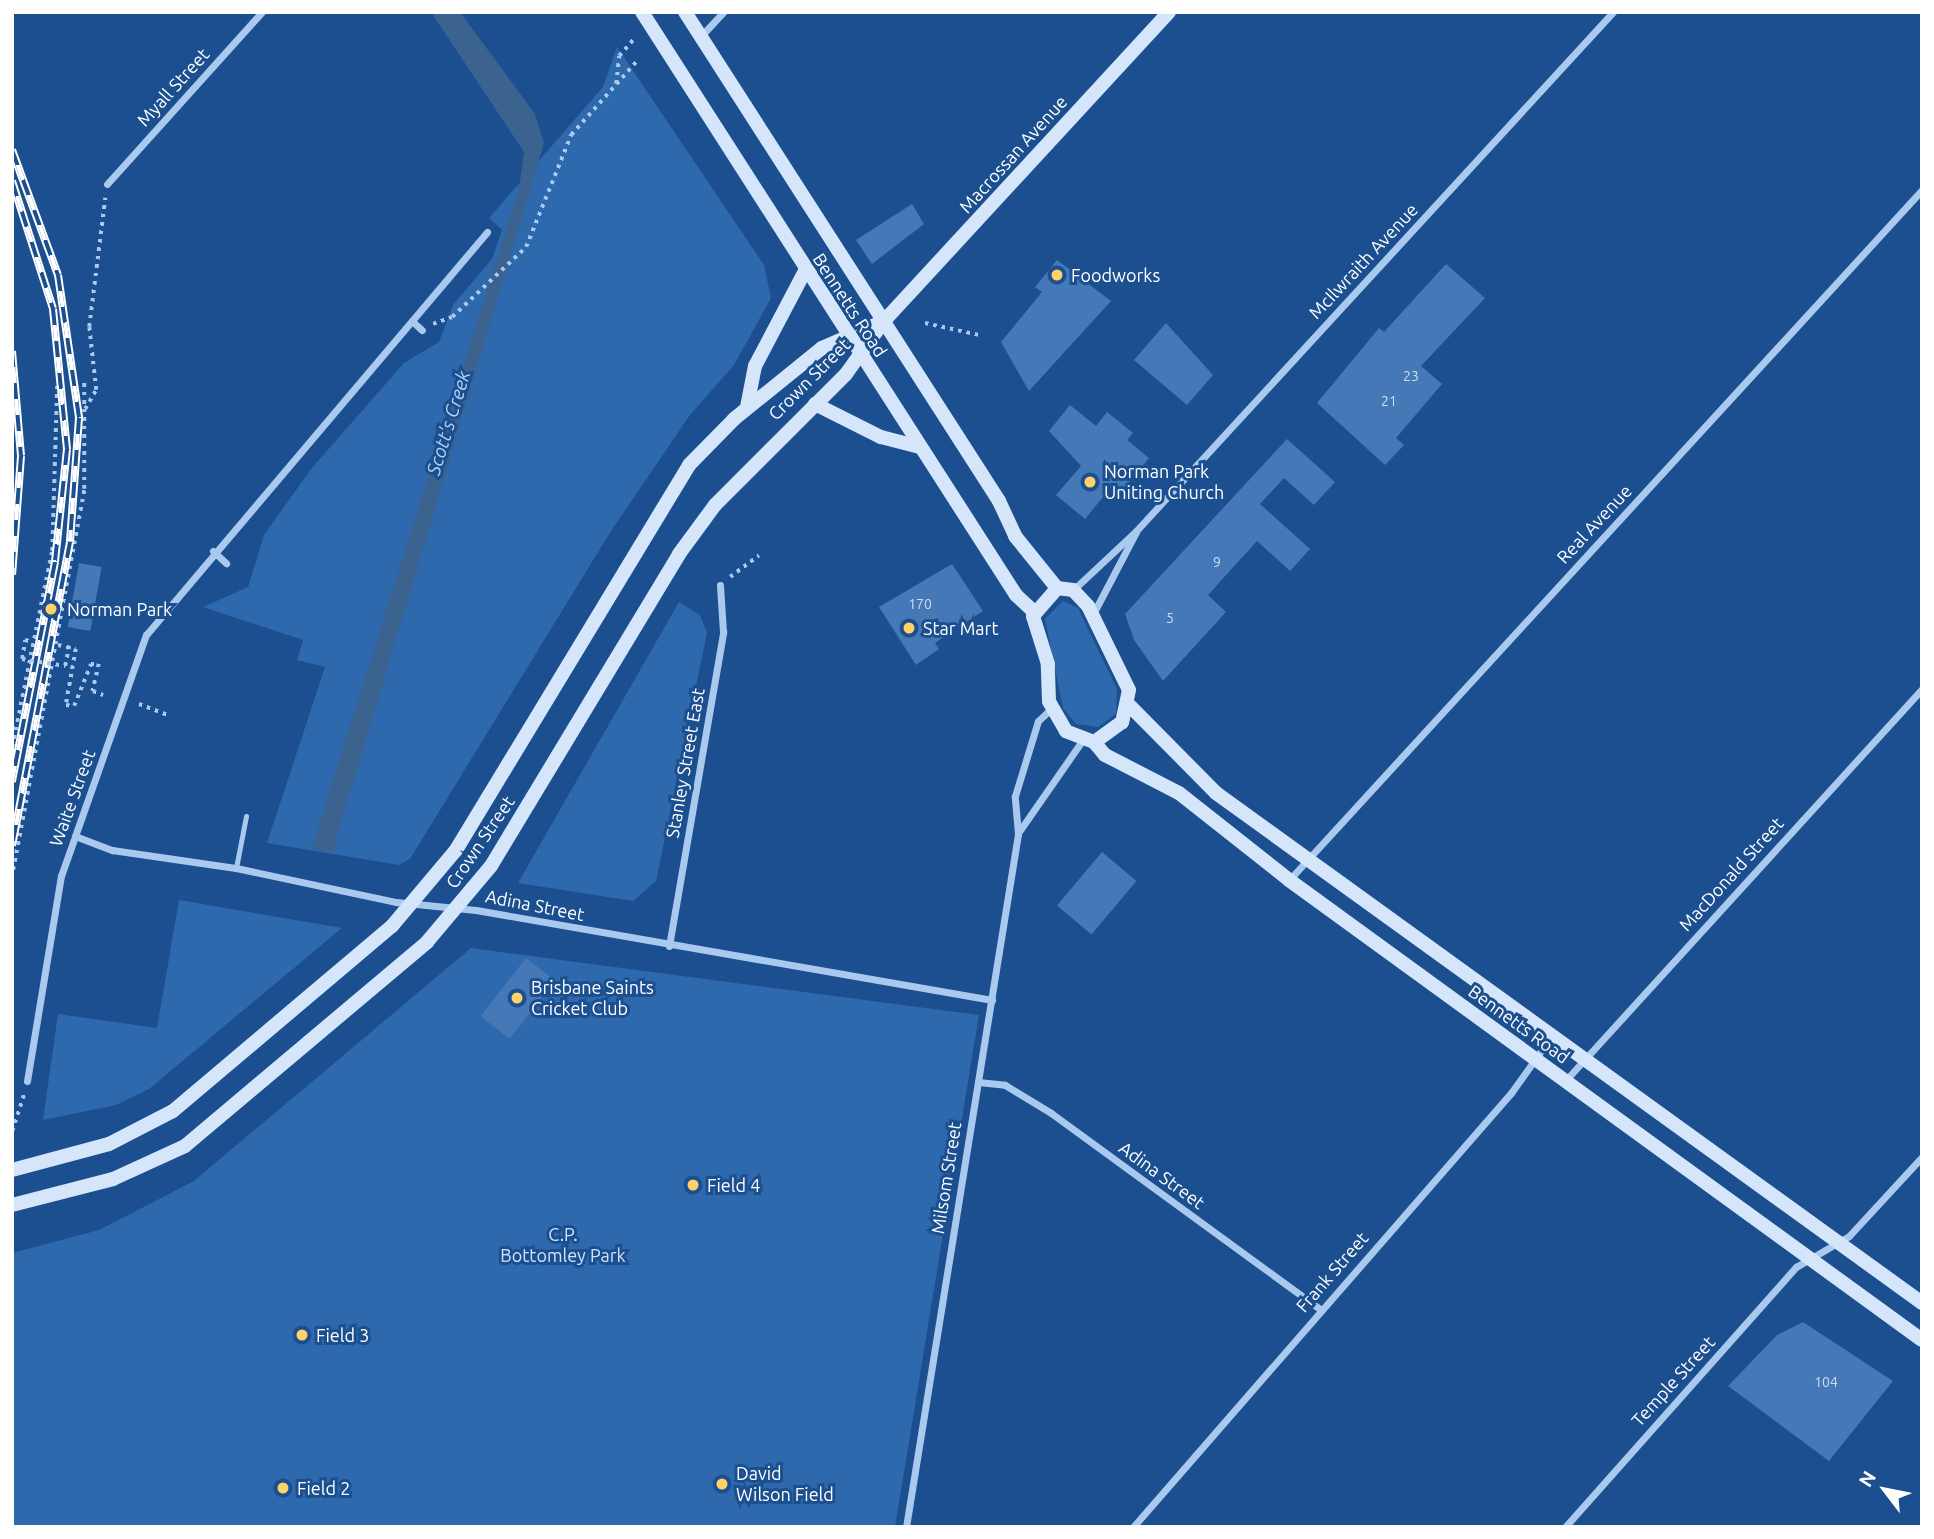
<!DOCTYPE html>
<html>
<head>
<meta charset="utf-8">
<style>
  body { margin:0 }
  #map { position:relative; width:1934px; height:1539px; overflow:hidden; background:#1b4f8f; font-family:Ubuntu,sans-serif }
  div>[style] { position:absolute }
  .green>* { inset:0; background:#2e69ad }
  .water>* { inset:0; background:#3c6290 }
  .building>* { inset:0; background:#4478b7; transform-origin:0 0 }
  .path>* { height:3.5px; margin-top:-1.75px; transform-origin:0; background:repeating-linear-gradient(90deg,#a9c9ee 0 3.5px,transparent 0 8.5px) }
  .service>* { height:5px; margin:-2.5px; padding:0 2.5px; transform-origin:2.5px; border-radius:2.5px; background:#a9c9ee }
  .minor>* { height:7px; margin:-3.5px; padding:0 3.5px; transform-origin:3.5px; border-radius:3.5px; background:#a9c9ee }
  .secondary>* { height:14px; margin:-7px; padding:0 7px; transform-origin:7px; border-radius:7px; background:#d6e6fa }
  .rail>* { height:8px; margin-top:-4px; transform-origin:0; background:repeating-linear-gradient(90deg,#1b4f8f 0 16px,#fff 0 32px); box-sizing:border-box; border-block:2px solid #fff }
  .path-bridge>* { height:3.5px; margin-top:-1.75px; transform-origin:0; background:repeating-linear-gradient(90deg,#a9c9ee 0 3.5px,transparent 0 8.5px) }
  .dots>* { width:19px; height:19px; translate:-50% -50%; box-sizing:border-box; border:4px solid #1b4f8f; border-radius:50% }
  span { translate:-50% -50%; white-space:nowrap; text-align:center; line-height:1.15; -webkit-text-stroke:6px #1b4f8f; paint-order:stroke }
  .number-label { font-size:14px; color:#d0dded }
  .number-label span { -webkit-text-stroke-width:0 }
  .street-label { font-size:18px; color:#fff }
  .poi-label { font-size:18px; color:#fff }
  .left { translate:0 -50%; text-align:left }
  .park-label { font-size:18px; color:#cfe3fa }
  .water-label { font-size:19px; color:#b5d3f5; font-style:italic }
  .frame { position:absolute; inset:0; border:14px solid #fff; pointer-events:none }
  .north { position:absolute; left:1850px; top:1455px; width:70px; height:70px; -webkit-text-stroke:5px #1b4f8f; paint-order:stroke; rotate:302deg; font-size:19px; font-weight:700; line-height:28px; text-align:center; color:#fff }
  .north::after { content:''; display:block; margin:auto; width:24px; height:32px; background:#fff; clip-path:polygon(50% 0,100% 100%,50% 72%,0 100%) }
</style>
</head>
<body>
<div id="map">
  <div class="green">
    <i style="clip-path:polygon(617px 47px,764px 265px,771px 298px,734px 365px,690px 415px,611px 531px,410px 859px,399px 865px,267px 843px,325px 667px,297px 660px,303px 640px,203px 607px,248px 587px,264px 535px,311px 469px,404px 363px,439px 342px,453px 305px,492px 259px,502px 230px,489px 218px,603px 87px)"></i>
    <i style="clip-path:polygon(1063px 601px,1078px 608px,1117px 689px,1116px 714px,1098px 727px,1076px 724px,1063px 708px,1045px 619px)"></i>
    <i style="clip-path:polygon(679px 602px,700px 615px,707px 633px,656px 881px,633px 901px,518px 883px)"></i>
    <i style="clip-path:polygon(179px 900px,342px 928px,149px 1089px,116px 1105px,43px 1120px,58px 1014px,157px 1028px)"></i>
    <i style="clip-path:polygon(471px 948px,979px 1015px,895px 1527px,12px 1527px,12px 1253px,99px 1230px,194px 1181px)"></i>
  </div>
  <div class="water">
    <i style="clip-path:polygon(431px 12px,460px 12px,535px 114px,544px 143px,332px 853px,311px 850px,519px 188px,524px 152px)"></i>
  </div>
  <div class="building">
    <i style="clip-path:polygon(912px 204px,924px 224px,872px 264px,856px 240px)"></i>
    <i style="clip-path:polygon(1057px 260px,1111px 301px,1029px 391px,1001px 342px,1042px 292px,1035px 287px)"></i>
    <i style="clip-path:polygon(1446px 264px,1485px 298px,1421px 366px,1442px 384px,1396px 438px,1404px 445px,1385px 465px,1317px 403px,1379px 328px,1384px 332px)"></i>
    <i style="clip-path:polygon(1166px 323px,1213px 375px,1187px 405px,1134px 360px)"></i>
    <i style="clip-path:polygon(1070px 405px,1096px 426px,1107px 412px,1133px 433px,1127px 440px,1149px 458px,1121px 493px,1112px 486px,1085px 519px,1056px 495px,1081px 466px,1049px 431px)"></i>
    <i style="clip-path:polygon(1287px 439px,1335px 482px,1314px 505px,1284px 478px,1260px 504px,1310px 549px,1290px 571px,1257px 541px,1208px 595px,1226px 612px,1163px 681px,1134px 640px,1125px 614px)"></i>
    <i style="left:79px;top:563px;width:23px;height:65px;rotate:10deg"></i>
    <i style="clip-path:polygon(952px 564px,983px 611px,935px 643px,939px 649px,916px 665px,879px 607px)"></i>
    <i style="left:1102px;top:852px;width:45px;height:70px;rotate:40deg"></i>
    <i style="left:526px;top:958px;width:37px;height:74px;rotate:38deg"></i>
    <i style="clip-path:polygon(1803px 1322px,1893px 1381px,1829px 1461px,1728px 1386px,1777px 1335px)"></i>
  </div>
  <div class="path">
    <i style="left:616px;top:84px;width:28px;rotate:-84deg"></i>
    <i style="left:619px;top:56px;width:21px;rotate:-49deg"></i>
    <i style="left:925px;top:323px;width:55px;rotate:12.5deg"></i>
    <i style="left:433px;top:324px;width:20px;rotate:-20deg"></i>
    <i style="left:452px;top:317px;width:102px;rotate:-43.4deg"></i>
    <i style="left:526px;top:247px;width:121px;rotate:-68.1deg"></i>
    <i style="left:571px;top:135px;width:99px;rotate:-48.3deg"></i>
    <i style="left:85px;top:409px;width:22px;rotate:-60deg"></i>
    <i style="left:96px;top:390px;width:63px;rotate:-96.3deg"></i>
    <i style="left:89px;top:327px;width:130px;rotate:-82.9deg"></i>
    <i style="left:730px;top:577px;width:36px;rotate:-37deg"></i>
    <i style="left:58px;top:645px;width:18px;rotate:13deg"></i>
    <i style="left:76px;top:649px;width:57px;rotate:100.1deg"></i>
    <i style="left:66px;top:705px;width:8px;rotate:7deg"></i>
    <i style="left:74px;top:706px;width:45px;rotate:-68deg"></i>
    <i style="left:91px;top:664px;width:8px"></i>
    <i style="left:99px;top:664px;width:28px;rotate:103deg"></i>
    <i style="left:93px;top:691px;width:11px;rotate:22deg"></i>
    <i style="left:22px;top:659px;width:19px;rotate:-81deg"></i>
    <i style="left:25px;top:640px;width:8px;rotate:14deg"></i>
    <i style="left:65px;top:666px;width:20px;rotate:-79deg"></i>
    <i style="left:139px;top:704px;width:31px;rotate:21deg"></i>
    <i style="left:12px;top:747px;width:200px;rotate:-78.5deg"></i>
    <i style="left:52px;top:551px;width:167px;rotate:-88.3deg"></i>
    <i style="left:13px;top:870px;width:388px;rotate:-79.4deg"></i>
    <i style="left:84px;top:489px;width:107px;rotate:-90deg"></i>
    <i style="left:12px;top:1131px;width:40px;rotate:-72deg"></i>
  </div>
  <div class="service">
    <i style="left:236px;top:868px;width:53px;rotate:-79.1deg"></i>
  </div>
  <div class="minor">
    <i style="left:701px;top:36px;width:33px;rotate:-47deg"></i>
    <i style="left:107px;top:184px;width:232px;rotate:-48deg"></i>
    <i style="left:413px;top:322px;width:12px;rotate:42deg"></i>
    <i style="left:213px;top:551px;width:18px;rotate:43deg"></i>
    <i style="left:1073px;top:590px;width:86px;rotate:-43.1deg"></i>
    <i style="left:1136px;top:531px;width:705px;rotate:-47.41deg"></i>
    <i style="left:1093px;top:614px;width:93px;rotate:-62.3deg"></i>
    <i style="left:1018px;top:833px;width:112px;rotate:-55.2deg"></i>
    <i style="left:75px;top:836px;width:40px;rotate:21deg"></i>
    <i style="left:112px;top:850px;width:125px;rotate:8.3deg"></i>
    <i style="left:236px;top:868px;width:164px;rotate:12deg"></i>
    <i style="left:396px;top:902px;width:80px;rotate:5.7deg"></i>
    <i style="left:476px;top:910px;width:524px;rotate:9.89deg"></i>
    <i style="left:1289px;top:880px;width:936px;rotate:-47.47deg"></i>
    <i style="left:669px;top:946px;width:319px;rotate:-80.2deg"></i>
    <i style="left:723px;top:632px;width:47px;rotate:-93.7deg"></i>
    <i style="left:27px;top:1081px;width:208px;rotate:-80.6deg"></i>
    <i style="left:61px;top:876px;width:256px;rotate:-70.6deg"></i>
    <i style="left:146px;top:635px;width:528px;rotate:-49.76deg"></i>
    <i style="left:1565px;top:1081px;width:530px;rotate:-47.68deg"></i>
    <i style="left:978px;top:1082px;width:27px;rotate:6deg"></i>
    <i style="left:1005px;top:1085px;width:54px;rotate:31.3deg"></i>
    <i style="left:1051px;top:1113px;width:333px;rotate:36.1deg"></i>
    <i style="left:906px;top:1527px;width:702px;rotate:-80.82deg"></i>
    <i style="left:1018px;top:834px;width:38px;rotate:-95deg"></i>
    <i style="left:1015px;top:796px;width:78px;rotate:-73deg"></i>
    <i style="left:1038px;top:721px;width:19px;rotate:-43deg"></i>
    <i style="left:1133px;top:1527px;width:576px;rotate:-48.95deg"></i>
    <i style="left:1511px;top:1093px;width:69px;rotate:-54.5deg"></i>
    <i style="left:1565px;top:1527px;width:348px;rotate:-48.4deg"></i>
    <i style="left:1796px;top:1267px;width:61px;rotate:-30.3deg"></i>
    <i style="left:1849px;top:1236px;width:108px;rotate:-47.3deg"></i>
  </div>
  <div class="secondary">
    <i style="left:642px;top:12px;width:693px;rotate:57.32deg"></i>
    <i style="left:1016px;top:595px;width:25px;rotate:43deg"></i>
    <i style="left:685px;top:12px;width:581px;rotate:57.29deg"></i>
    <i style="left:999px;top:501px;width:38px;rotate:65deg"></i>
    <i style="left:1015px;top:536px;width:67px;rotate:51.1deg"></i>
    <i style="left:815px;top:404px;width:74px;rotate:26.6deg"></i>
    <i style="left:881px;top:437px;width:40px;rotate:14.4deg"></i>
    <i style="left:747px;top:407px;width:42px;rotate:-79deg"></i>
    <i style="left:755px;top:366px;width:107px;rotate:-62.2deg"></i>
    <i style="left:1057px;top:588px;width:16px;rotate:7deg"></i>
    <i style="left:1073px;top:590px;width:22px;rotate:47deg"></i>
    <i style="left:1088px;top:606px;width:93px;rotate:64deg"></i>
    <i style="left:1129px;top:690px;width:33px;rotate:102deg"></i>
    <i style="left:1122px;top:722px;width:34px;rotate:144deg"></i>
    <i style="left:1094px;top:742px;width:30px;rotate:-159deg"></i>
    <i style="left:1066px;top:731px;width:34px;rotate:-120deg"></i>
    <i style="left:1049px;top:701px;width:37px;rotate:-92deg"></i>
    <i style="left:1048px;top:664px;width:50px;rotate:-107.4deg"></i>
    <i style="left:1033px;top:616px;width:37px;rotate:-49deg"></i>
    <i style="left:1130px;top:706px;width:122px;rotate:45.3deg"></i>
    <i style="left:1216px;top:793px;width:871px;rotate:35.84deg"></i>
    <i style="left:1094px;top:742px;width:17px;rotate:50deg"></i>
    <i style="left:1105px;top:755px;width:83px;rotate:27.2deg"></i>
    <i style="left:1179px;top:793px;width:140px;rotate:38.3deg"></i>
    <i style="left:1289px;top:880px;width:782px;rotate:36.01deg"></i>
    <i style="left:12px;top:1170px;width:100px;rotate:-15deg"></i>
    <i style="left:109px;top:1144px;width:72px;rotate:-27.3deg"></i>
    <i style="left:173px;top:1111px;width:287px;rotate:-40.2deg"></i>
    <i style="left:392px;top:926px;width:99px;rotate:-49.9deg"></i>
    <i style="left:456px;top:850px;width:450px;rotate:-58.8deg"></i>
    <i style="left:689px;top:465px;width:64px;rotate:-45.6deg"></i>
    <i style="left:734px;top:419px;width:113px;rotate:-38.9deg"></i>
    <i style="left:822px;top:348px;width:68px;rotate:-23.5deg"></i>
    <i style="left:12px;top:1205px;width:104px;rotate:-14.4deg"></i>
    <i style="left:113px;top:1179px;width:79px;rotate:-24.6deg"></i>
    <i style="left:185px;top:1146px;width:317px;rotate:-40.1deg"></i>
    <i style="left:427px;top:942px;width:99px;rotate:-49.9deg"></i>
    <i style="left:491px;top:866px;width:364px;rotate:-58.9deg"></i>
    <i style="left:679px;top:554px;width:61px;rotate:-53.7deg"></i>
    <i style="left:715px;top:505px;width:185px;rotate:-45deg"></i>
    <i style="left:846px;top:374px;width:65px;rotate:-54.4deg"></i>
    <i style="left:884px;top:321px;width:420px;rotate:-47.3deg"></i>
  </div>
  <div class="rail">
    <i style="left:12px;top:150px;width:133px;rotate:69.8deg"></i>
    <i style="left:58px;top:275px;width:145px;rotate:81.6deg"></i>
    <i style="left:79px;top:418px;width:124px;rotate:94.2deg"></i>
    <i style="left:70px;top:542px;width:309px;rotate:100.8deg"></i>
    <i style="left:12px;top:181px;width:134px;rotate:72.2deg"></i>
    <i style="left:53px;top:309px;width:141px;rotate:84.3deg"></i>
    <i style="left:67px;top:449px;width:114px;rotate:96.1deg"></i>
    <i style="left:55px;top:562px;width:224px;rotate:101.1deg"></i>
    <i style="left:12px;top:351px;width:105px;rotate:85.1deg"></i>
    <i style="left:21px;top:456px;width:119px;rotate:94.3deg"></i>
  </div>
  <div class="path-bridge">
    <i style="left:22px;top:659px;width:44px;rotate:9.2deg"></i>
  </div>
  <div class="dots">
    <i style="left:1057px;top:275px;background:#ffd166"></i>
    <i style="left:1090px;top:482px;background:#ffd166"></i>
    <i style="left:51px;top:609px;background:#ffd166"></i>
    <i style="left:909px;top:628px;background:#ffd166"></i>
    <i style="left:517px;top:998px;background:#ffd166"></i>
    <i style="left:693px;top:1185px;background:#ffd166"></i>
    <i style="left:302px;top:1335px;background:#ffd166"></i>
    <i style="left:722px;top:1484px;background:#ffd166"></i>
    <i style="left:283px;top:1488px;background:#ffd166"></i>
  </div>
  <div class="number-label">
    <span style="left:1411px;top:376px">23</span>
    <span style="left:1389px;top:401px">21</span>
    <span style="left:1217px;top:562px">9</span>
    <span style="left:920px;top:604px">170</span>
    <span style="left:1170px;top:618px">5</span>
    <span style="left:1826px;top:1382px">104</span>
  </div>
  <div class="street-label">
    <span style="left:173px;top:87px;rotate:-48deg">Myall Street</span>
    <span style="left:1013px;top:154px;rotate:-48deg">Macrossan Avenue</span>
    <span style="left:1363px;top:261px;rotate:-47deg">McIlwraith Avenue</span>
    <span style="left:850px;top:305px;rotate:57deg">Bennetts Road</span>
    <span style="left:809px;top:379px;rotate:-45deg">Crown Street</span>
    <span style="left:1594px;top:524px;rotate:-47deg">Real Avenue</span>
    <span style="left:685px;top:763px;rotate:-80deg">Stanley Street East</span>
    <span style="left:72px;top:798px;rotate:-70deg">Waite Street</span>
    <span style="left:480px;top:842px;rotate:-56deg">Crown Street</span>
    <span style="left:1731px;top:874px;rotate:-48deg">MacDonald Street</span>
    <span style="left:535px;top:905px;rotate:11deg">Adina Street</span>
    <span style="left:1519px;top:1024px;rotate:36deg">Bennetts Road</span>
    <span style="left:1162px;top:1175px;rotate:36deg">Adina Street</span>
    <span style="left:946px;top:1178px;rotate:-81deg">Milsom Street</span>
    <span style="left:1332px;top:1272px;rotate:-49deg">Frank Street</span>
    <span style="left:1673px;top:1381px;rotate:-48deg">Temple Street</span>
  </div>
  <div class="poi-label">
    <span class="left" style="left:1071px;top:275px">Foodworks</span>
    <span class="left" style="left:1104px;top:482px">Norman Park<br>Uniting Church</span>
    <span class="left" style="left:67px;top:609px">Norman Park</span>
    <span class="left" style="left:923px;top:628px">Star Mart</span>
    <span class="left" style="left:531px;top:998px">Brisbane Saints<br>Cricket Club</span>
    <span class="left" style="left:707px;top:1185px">Field 4</span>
    <span class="left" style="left:316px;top:1335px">Field 3</span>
    <span class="left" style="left:736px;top:1484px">David<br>Wilson Field</span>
    <span class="left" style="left:297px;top:1488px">Field 2</span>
  </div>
  <div class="park-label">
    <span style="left:563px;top:1245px">C.P.<br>Bottomley Park</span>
  </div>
  <div class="water-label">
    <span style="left:449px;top:423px;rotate:-73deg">Scott's Creek</span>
  </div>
  <div class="frame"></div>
  <div class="north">N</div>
</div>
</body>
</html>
